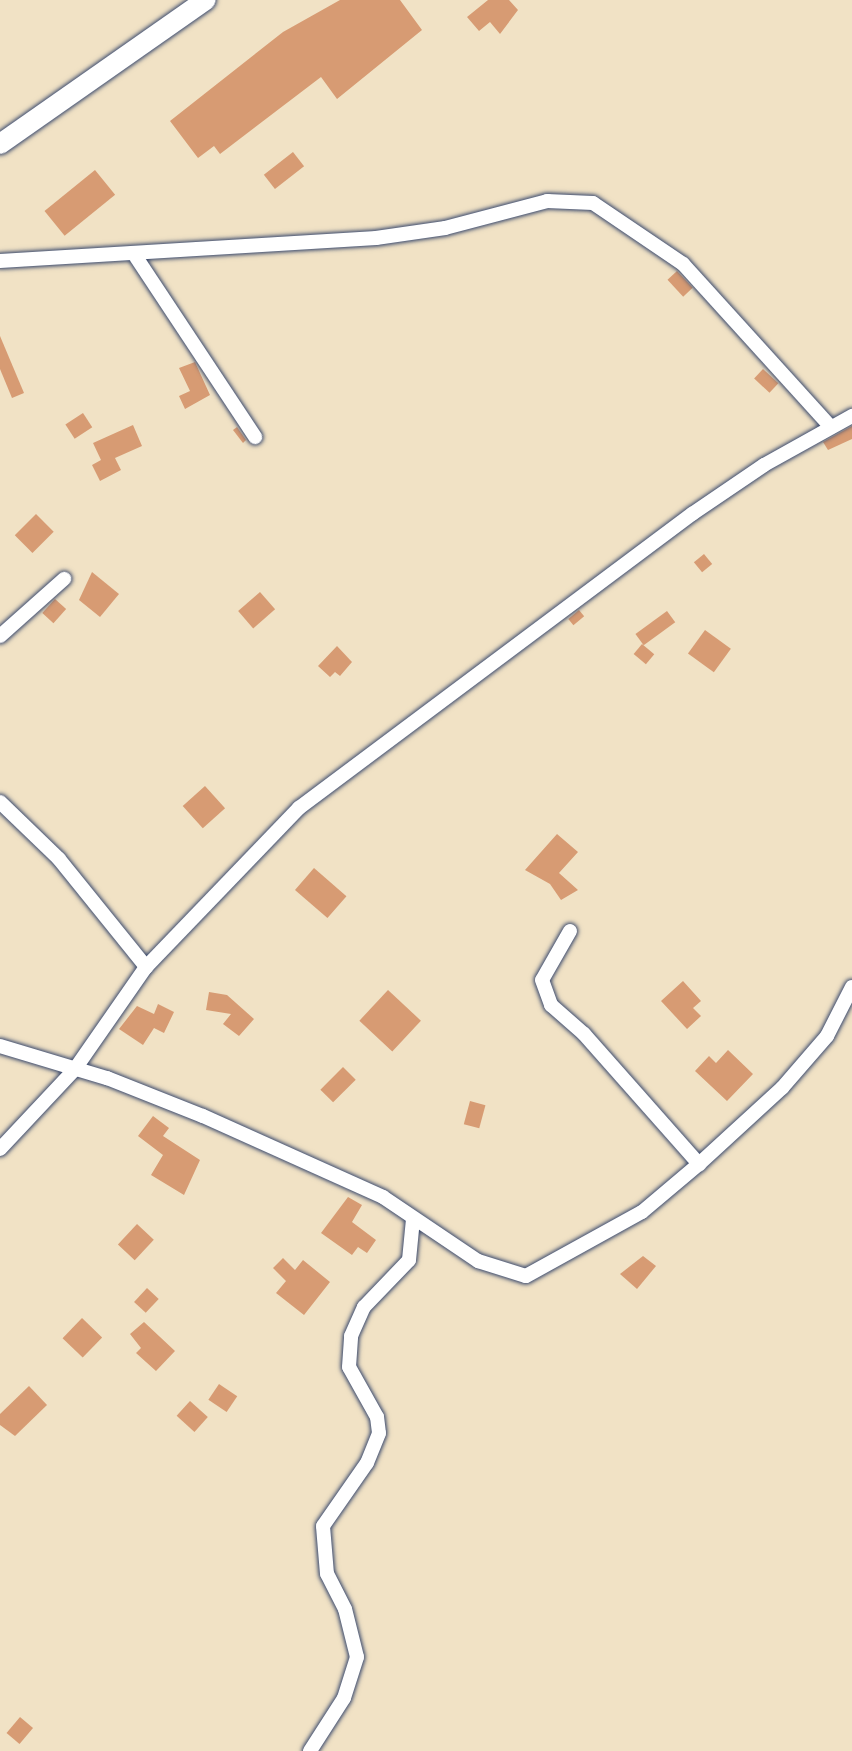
<!DOCTYPE html>
<html>
<head>
<meta charset="utf-8">
<style>
  body { margin:0 }
  #map { position:relative; width:852px; height:1751px; overflow:hidden; background:#f1e2c5; font-family:Delius,sans-serif }
  div>[style] { position:absolute }
  .building>* { inset:0; background:#d79b73; transform-origin:0 0 }
  .roads { filter:drop-shadow(0 0 2px #3b4a6d) drop-shadow(0 0 2px #3b4a6d) }
  .street>* { height:14px; margin:-7px; padding:0 7px; transform-origin:7px; border-radius:7px; background:#fff }
  .secondary>* { height:20px; margin:-10px; padding:0 10px; transform-origin:10px; border-radius:10px; background:#fff }
  span { translate:-50% -50%; white-space:nowrap; text-align:center; line-height:1.15; -webkit-text-stroke:4.5px #fdfcf7; paint-order:stroke }
</style>
</head>
<body>
<div id="map">
  <div class="building">
    <i style="clip-path:polygon(340px 0,400px 0,422px 30px,337px 99px,321px 77px,220px 154px,214px 146px,198px 158px,170px 121px,283px 32px)"></i>
    <i style="clip-path:polygon(488px 0,509px 0,518px 10px,500px 34px,490px 22px,479px 31px,467px 17px)"></i>
    <i style="left:293px;top:152px;width:18px;height:37px;rotate:52deg"></i>
    <i style="left:95px;top:170px;width:32px;height:65px;rotate:51deg"></i>
    <i style="left:677px;top:271px;width:23px;height:13px;rotate:47deg"></i>
    <i style="clip-path:polygon(0 336px,24px 393px,12px 398px,0 369px)"></i>
    <i style="clip-path:polygon(195px 362px,210px 395px,185px 409px,179px 396px,190px 391px,179px 368px)"></i>
    <i style="left:763px;top:369px;width:21px;height:13px;rotate:43deg"></i>
    <i style="left:83px;top:413px;width:17px;height:21px;rotate:57deg"></i>
    <i style="clip-path:polygon(133px 425px,142px 446px,115px 458px,121px 470px,100px 481px,92px 465px,101px 460px,93px 443px)"></i>
    <i style="clip-path:polygon(852px 426px,852px 439px,828px 450px,823px 442px)"></i>
    <i style="clip-path:polygon(237px 427px,246px 440px,243px 443px,233px 430px)"></i>
    <i style="left:36px;top:514px;width:25px;height:30px;rotate:45deg"></i>
    <i style="left:704px;top:554px;width:13px;height:13px;rotate:51deg"></i>
    <i style="clip-path:polygon(92px 572px,119px 594px,100px 617px,79px 600px)"></i>
    <i style="left:260px;top:592px;width:23px;height:29px;rotate:49deg"></i>
    <i style="left:55px;top:599px;width:15px;height:19px;rotate:42deg"></i>
    <i style="left:579px;top:610px;width:8px;height:14px;rotate:50deg"></i>
    <i style="left:667px;top:611px;width:14px;height:39px;rotate:54deg"></i>
    <i style="left:705px;top:630px;width:32px;height:29px;rotate:36deg"></i>
    <i style="left:642px;top:644px;width:16px;height:13px;rotate:40deg"></i>
    <i style="clip-path:polygon(337px 646px,352px 662px,340px 676px,335px 672px,330px 677px,318px 666px)"></i>
    <i style="left:205px;top:786px;width:30px;height:30px;rotate:48deg"></i>
    <i style="clip-path:polygon(557px 834px,578px 852px,559px 873px,578px 890px,561px 900px,550px 884px,525px 870px)"></i>
    <i style="left:314px;top:868px;width:43px;height:29px;rotate:41deg"></i>
    <i style="clip-path:polygon(683px 981px,701px 1001px,693px 1008px,701px 1016px,687px 1029px,661px 1001px)"></i>
    <i style="left:388px;top:990px;width:45px;height:42px;rotate:43deg"></i>
    <i style="clip-path:polygon(209px 992px,227px 995px,254px 1019px,239px 1036px,223px 1024px,231px 1014px,206px 1010px)"></i>
    <i style="clip-path:polygon(158px 1004px,174px 1012px,164px 1033px,154px 1028px,143px 1045px,119px 1029px,137px 1006px,154px 1014px)"></i>
    <i style="clip-path:polygon(728px 1050px,753px 1074px,727px 1101px,695px 1071px,709px 1056px,716px 1063px)"></i>
    <i style="left:343px;top:1067px;width:18px;height:32px;rotate:45deg"></i>
    <i style="left:470px;top:1101px;width:16px;height:24px;rotate:15deg"></i>
    <i style="clip-path:polygon(153px 1116px,169px 1128px,163px 1136px,200px 1160px,184px 1195px,151px 1175px,163px 1155px,138px 1136px)"></i>
    <i style="clip-path:polygon(348px 1197px,362px 1205px,352px 1222px,376px 1240px,367px 1253px,358px 1247px,352px 1255px,321px 1233px)"></i>
    <i style="left:137px;top:1224px;width:23px;height:28px;rotate:43deg"></i>
    <i style="clip-path:polygon(643px 1256px,656px 1266px,637px 1289px,620px 1274px)"></i>
    <i style="clip-path:polygon(283px 1258px,295px 1270px,303px 1260px,330px 1282px,304px 1315px,276px 1293px,286px 1281px,273px 1268px)"></i>
    <i style="left:147px;top:1288px;width:16px;height:19px;rotate:43deg"></i>
    <i style="left:82px;top:1318px;width:28px;height:28px;rotate:44deg"></i>
    <i style="clip-path:polygon(144px 1322px,175px 1351px,156px 1371px,136px 1353px,141px 1348px,130px 1334px)"></i>
    <i style="left:219px;top:1384px;width:22px;height:19px;rotate:34deg"></i>
    <i style="clip-path:polygon(29px 1386px,47px 1405px,15px 1436px,0 1425px,0 1414px)"></i>
    <i style="left:190px;top:1401px;width:24px;height:20px;rotate:42deg"></i>
    <i style="left:20px;top:1717px;width:17px;height:21px;rotate:40deg"></i>
  </div>
  <div class="roads">
    <div class="street">
      <i style="left:136px;top:257px;width:216px;rotate:56.5deg"></i>
      <i style="left:0;top:261px;width:377px;rotate:-3.5deg"></i>
      <i style="left:376px;top:238px;width:70px;rotate:-8.2deg"></i>
      <i style="left:445px;top:228px;width:106px;rotate:-14.8deg"></i>
      <i style="left:547px;top:201px;width:46px;rotate:2.5deg"></i>
      <i style="left:593px;top:203px;width:109px;rotate:34.1deg"></i>
      <i style="left:683px;top:264px;width:219px;rotate:47.8deg"></i>
      <i style="left:0;top:636px;width:86px;rotate:-41.7deg"></i>
      <i style="left:0;top:802px;width:82px;rotate:44deg"></i>
      <i style="left:59px;top:859px;width:139px;rotate:51.1deg"></i>
      <i style="left:570px;top:931px;width:56px;rotate:119.7deg"></i>
      <i style="left:542px;top:980px;width:27px;rotate:70deg"></i>
      <i style="left:551px;top:1005px;width:44px;rotate:41.3deg"></i>
      <i style="left:584px;top:1034px;width:174px;rotate:48.5deg"></i>
      <i style="left:0;top:1046px;width:112px;rotate:16.7deg"></i>
      <i style="left:107px;top:1078px;width:103px;rotate:21.6deg"></i>
      <i style="left:203px;top:1116px;width:197px;rotate:24.2deg"></i>
      <i style="left:383px;top:1197px;width:115px;rotate:34deg"></i>
      <i style="left:478px;top:1261px;width:50px;rotate:17.4deg"></i>
      <i style="left:526px;top:1276px;width:132px;rotate:-28.9deg"></i>
      <i style="left:642px;top:1212px;width:75px;rotate:-40.1deg"></i>
      <i style="left:699px;top:1164px;width:113px;rotate:-42.5deg"></i>
      <i style="left:782px;top:1088px;width:69px;rotate:-49.1deg"></i>
      <i style="left:827px;top:1036px;width:55px;rotate:-63deg"></i>
      <i style="left:0;top:1149px;width:110px;rotate:-46.8deg"></i>
      <i style="left:75px;top:1069px;width:124px;rotate:-55.2deg"></i>
      <i style="left:146px;top:967px;width:221px;rotate:-46.1deg"></i>
      <i style="left:299px;top:808px;width:491px;rotate:-36.8deg"></i>
      <i style="left:692px;top:514px;width:87px;rotate:-34.2deg"></i>
      <i style="left:764px;top:465px;width:101px;rotate:-29.1deg"></i>
      <i style="left:310px;top:1751px;width:63px;rotate:-57.3deg"></i>
      <i style="left:344px;top:1698px;width:43px;rotate:-72.4deg"></i>
      <i style="left:357px;top:1657px;width:49px;rotate:-104deg"></i>
      <i style="left:345px;top:1609px;width:39px;rotate:-117deg"></i>
      <i style="left:327px;top:1574px;width:48px;rotate:-94.8deg"></i>
      <i style="left:323px;top:1526px;width:77px;rotate:-55.1deg"></i>
      <i style="left:367px;top:1463px;width:32px;rotate:-68deg"></i>
      <i style="left:379px;top:1433px;width:16px;rotate:-97deg"></i>
      <i style="left:377px;top:1417px;width:57px;rotate:-119.2deg"></i>
      <i style="left:349px;top:1367px;width:31px;rotate:-86deg"></i>
      <i style="left:351px;top:1336px;width:32px;rotate:-66deg"></i>
      <i style="left:364px;top:1307px;width:65px;rotate:-46.2deg"></i>
      <i style="left:409px;top:1260px;width:41px;rotate:-84.4deg"></i>
    </div>
    <div class="secondary">
      <i style="left:0;top:144px;width:251px;rotate:-35deg"></i>
    </div>
  </div>
</div>
</body>
</html>
